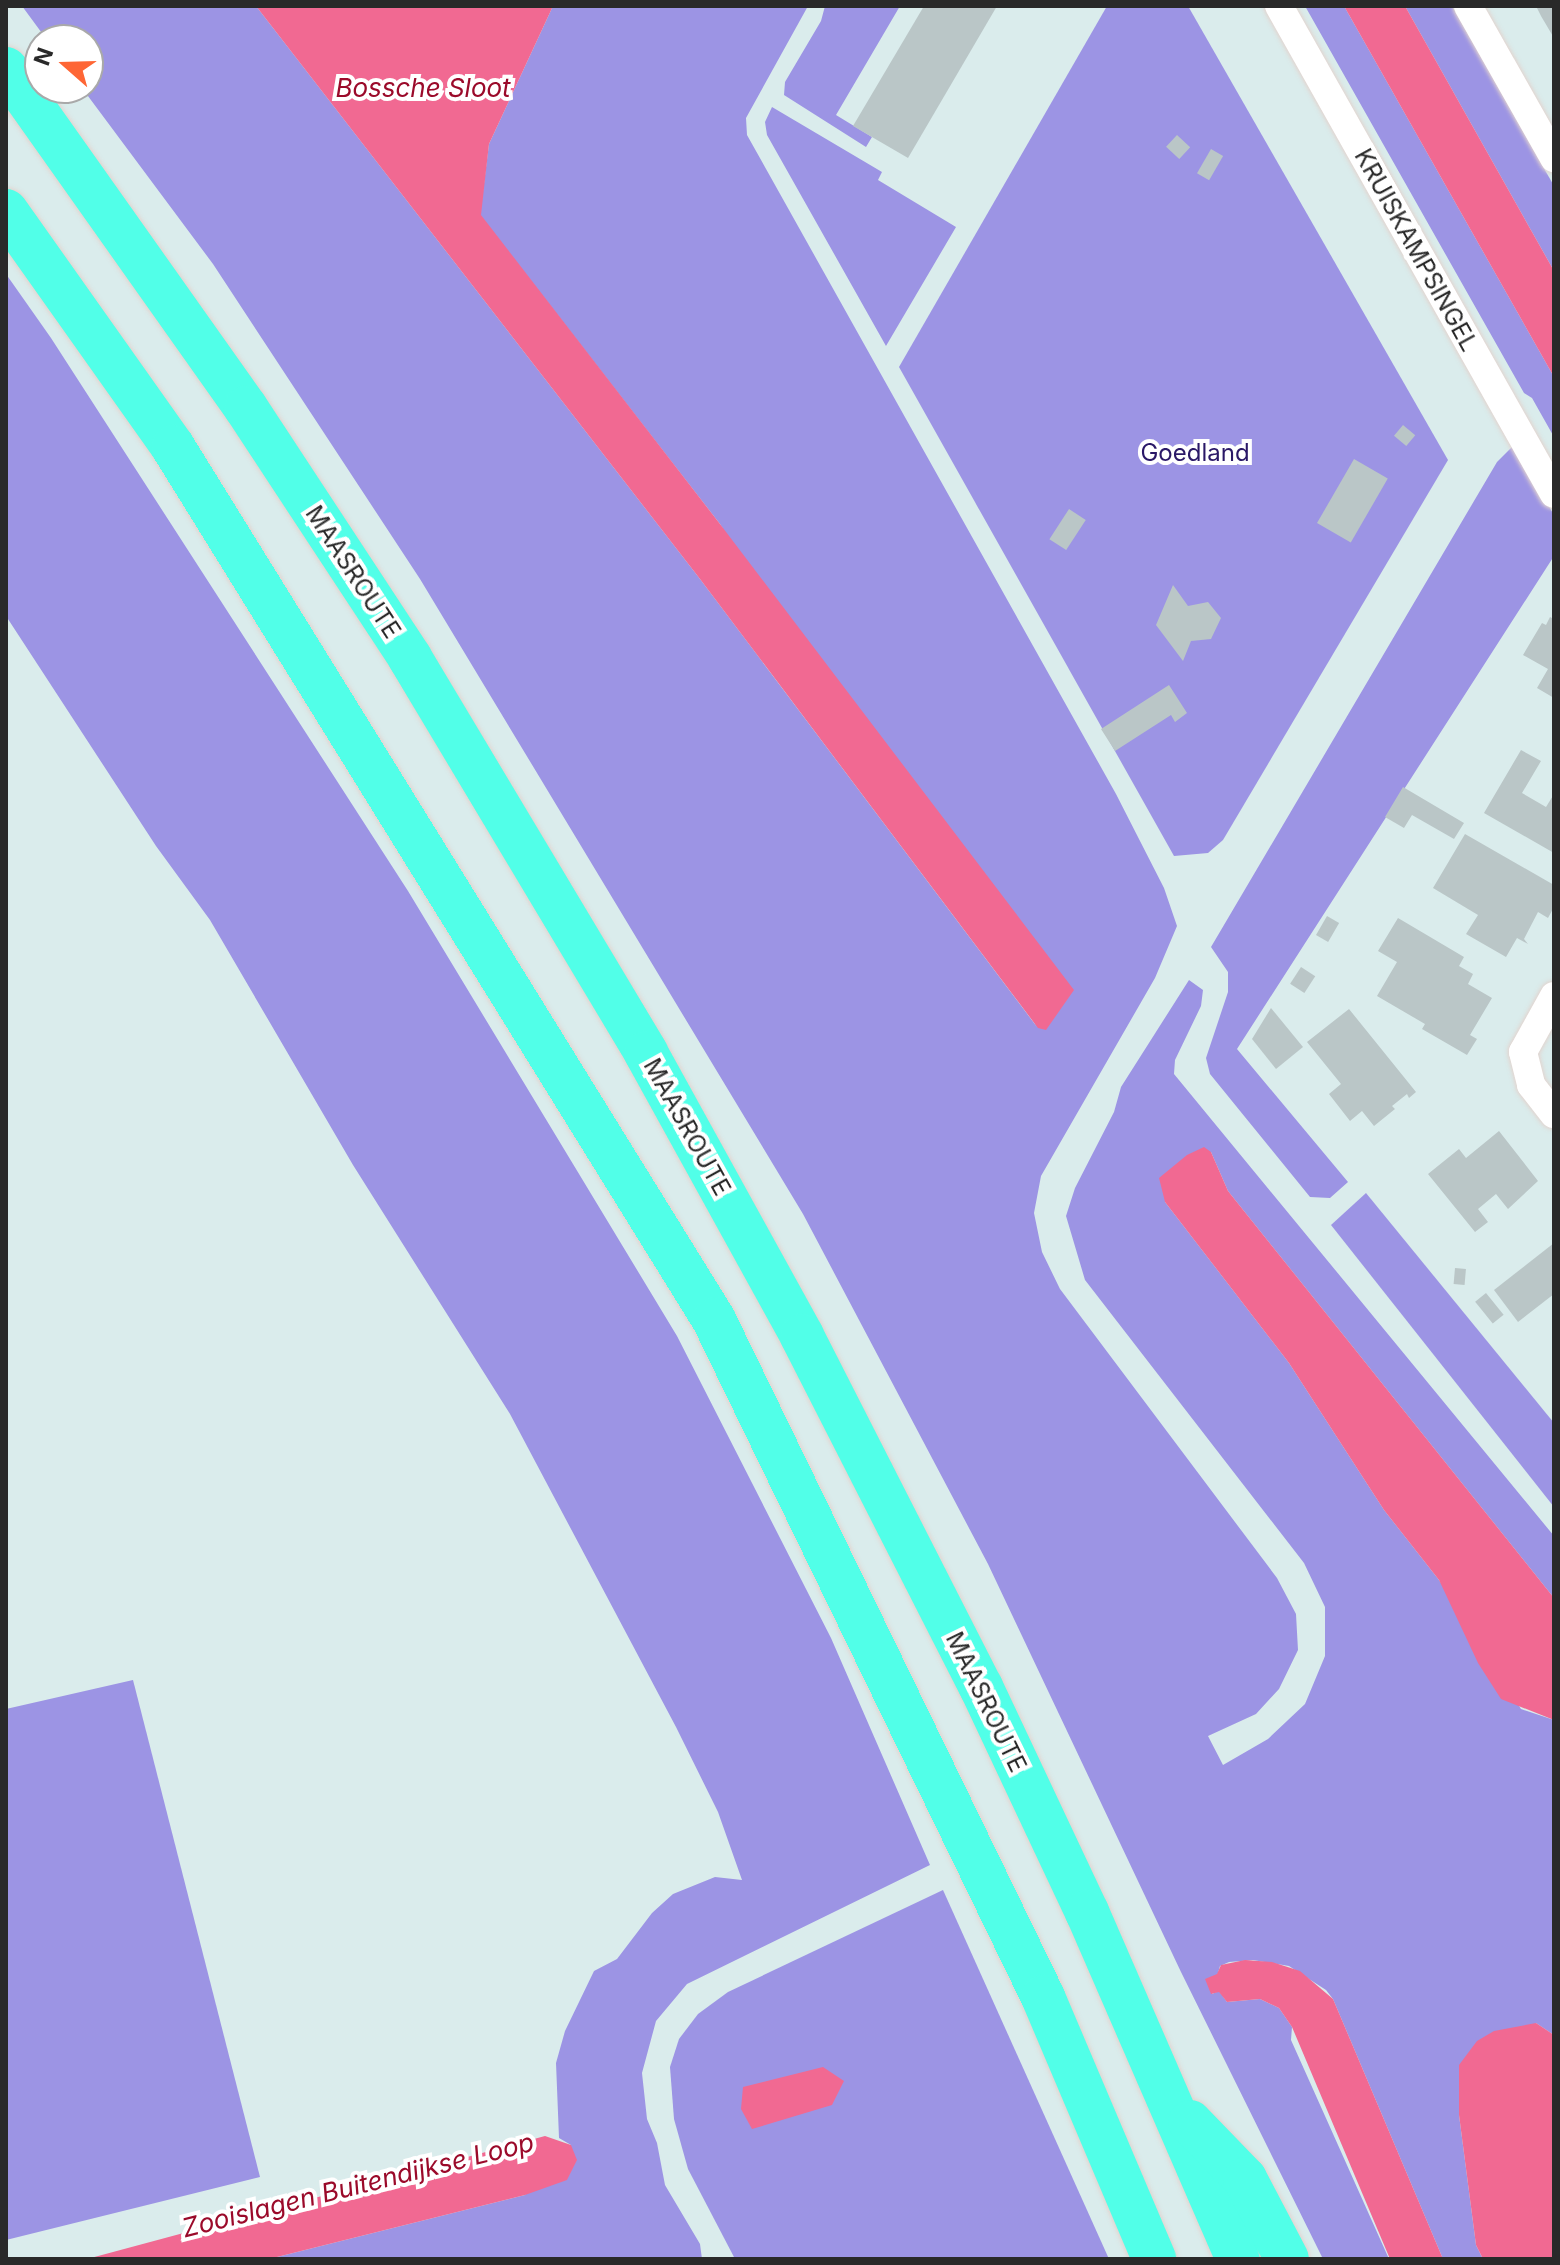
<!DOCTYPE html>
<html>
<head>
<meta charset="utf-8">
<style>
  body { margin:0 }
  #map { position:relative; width:1560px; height:2265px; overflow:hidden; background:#daecec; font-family:Inter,sans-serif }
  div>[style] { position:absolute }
  .green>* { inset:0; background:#9c94e4 }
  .water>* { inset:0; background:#f16992 }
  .building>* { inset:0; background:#bac6c7; transform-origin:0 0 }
  .roads { filter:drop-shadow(0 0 2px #e2d4cf) drop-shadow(0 0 2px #e2d4cf) }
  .minor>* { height:28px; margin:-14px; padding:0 14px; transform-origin:14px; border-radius:14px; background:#fff }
  .motorway>* { height:44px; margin:-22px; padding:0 22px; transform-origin:22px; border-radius:22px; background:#51ffe8 }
  span { translate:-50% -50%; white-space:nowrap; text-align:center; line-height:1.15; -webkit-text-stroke:8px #fff; paint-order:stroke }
  .street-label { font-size:24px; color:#292929 }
  .park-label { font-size:24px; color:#2a1867 }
  .water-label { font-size:26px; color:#9b0a2a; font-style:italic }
  .frame { position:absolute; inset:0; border:8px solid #292929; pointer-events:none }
  .north { position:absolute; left:24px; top:24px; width:80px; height:80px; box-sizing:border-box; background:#fff; border:2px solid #a9a9a9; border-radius:50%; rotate:290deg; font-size:22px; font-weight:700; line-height:32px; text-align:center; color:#292929 }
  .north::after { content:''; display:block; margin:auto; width:28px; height:36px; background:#fe6635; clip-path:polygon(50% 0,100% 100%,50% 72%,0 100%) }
</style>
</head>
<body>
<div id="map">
  <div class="green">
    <i style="clip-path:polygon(22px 6px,256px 6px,700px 579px,1037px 1027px,720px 524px,480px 215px,489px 144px,553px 6px,808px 6px,746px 118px,747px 135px,1116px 794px,1164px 888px,1177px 926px,1155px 978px,1041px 1176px,1034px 1213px,1042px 1252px,1060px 1289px,1277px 1578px,1296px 1614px,1298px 1650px,1279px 1689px,1256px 1714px,1208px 1736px,1223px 1765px,1268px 1739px,1305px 1704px,1325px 1656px,1325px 1607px,1304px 1563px,1085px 1280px,1066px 1216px,1075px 1188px,1114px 1112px,1121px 1087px,1189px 980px,1203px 990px,1201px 1006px,1175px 1060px,1174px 1074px,1554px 1536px,1554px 1598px,1228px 1191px,1211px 1152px,1165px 1202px,1289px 1363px,1384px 1510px,1439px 1580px,1521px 1709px,1554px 1720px,1554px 2035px,1536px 2023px,1459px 2115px,1476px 2245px,1483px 2259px,1443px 2259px,1333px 1999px,1326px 1990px,1289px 1966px,1253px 1960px,1229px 1962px,1220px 1966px,1212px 1994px,1219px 1991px,1227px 2002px,1260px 1999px,1279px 2008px,1292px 2027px,1291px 2040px,1389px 2259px,1323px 2259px,1181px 1972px,988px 1564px,803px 1214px,420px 579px,213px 264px,82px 88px,88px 88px,88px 40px,47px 40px)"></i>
    <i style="clip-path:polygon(825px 6px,900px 6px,836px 115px,872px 137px,866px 147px,784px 95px,785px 82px,821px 21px)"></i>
    <i style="clip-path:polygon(1107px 6px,1188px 6px,1448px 460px,1223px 840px,1208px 853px,1174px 856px,899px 367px)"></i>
    <i style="clip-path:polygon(1305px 6px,1344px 6px,1554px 377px,1554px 437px,1532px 398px,1524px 393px)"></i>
    <i style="clip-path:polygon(1405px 6px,1452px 6px,1554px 186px,1554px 271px)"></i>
    <i style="clip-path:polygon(772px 107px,882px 172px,878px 180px,956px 227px,886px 346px,767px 135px,765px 122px)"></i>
    <i style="clip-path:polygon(6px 274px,51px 338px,408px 891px,677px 1336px,831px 1638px,930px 1865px,687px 1984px,656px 2021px,642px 2073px,647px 2119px,657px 2143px,665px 2185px,700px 2244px,702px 2259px,269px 2259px,525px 2195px,571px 2145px,559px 2138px,556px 2063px,565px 2031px,594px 1971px,617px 1959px,652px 1913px,673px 1894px,715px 1877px,742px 1880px,718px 1812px,676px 1727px,510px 1414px,353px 1165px,210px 920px,156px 846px,6px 616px)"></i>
    <i style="clip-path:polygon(1513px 446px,1554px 515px,1554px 556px,1237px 1049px,1348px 1182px,1330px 1198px,1310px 1197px,1210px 1074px,1206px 1058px,1228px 992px,1228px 972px,1211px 947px,1497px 462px)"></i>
    <i style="clip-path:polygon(1366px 1193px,1554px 1423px,1554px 1507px,1331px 1225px)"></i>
    <i style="clip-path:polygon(133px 1680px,260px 2177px,6px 2240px,6px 1709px)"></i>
    <i style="clip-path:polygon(943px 1890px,1109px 2259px,735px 2259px,688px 2169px,674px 2119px,670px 2067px,679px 2039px,698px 2014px,728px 1992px)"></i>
  </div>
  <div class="water">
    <i style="clip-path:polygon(256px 6px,553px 6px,489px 144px,481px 215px,720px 524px,1074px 990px,1046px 1030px,1038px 1028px,700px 579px)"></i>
    <i style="clip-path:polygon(1344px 6px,1405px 6px,1554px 271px,1554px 377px)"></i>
    <i style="clip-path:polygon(1204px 1147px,1211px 1152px,1228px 1191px,1554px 1598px,1554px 1720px,1501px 1699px,1478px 1663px,1439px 1580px,1384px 1510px,1289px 1363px,1165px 1202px,1159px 1178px,1187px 1155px)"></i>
    <i style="clip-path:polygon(1245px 1960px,1272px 1962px,1300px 1971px,1333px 1999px,1443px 2259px,1390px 2259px,1292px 2027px,1279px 2008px,1260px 1999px,1227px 2002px,1219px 1992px,1211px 1994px,1205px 1979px,1217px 1974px,1221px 1965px)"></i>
    <i style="clip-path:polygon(1536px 2023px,1554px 2035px,1554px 2259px,1483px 2259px,1476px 2245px,1459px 2115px,1459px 2065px,1477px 2041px,1494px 2031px)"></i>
    <i style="clip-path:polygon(823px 2067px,844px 2081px,832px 2105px,752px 2129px,741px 2109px,743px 2087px)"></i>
    <i style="clip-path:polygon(545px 2136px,571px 2145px,577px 2160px,567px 2180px,525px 2195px,269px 2259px,87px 2259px)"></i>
  </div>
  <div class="building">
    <i style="clip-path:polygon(924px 6px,997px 6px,908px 158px,853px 126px)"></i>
    <i style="clip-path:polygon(1536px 6px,1554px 6px,1554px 38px,1541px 16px)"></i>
    <i style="left:1177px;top:135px;width:18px;height:16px;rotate:43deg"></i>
    <i style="left:1211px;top:149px;width:14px;height:28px;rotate:30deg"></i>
    <i style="left:1403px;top:425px;width:16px;height:14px;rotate:40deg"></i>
    <i style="left:1354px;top:459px;width:39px;height:74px;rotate:30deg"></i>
    <i style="left:1069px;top:509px;width:20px;height:36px;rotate:33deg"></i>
    <i style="clip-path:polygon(1173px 585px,1188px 606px,1208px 602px,1221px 618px,1211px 639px,1191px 641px,1183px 661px,1156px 625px)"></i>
    <i style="clip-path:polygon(1550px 617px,1554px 619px,1554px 698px,1537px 688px,1548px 669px,1523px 655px,1542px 623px,1546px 625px)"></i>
    <i style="clip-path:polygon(1169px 685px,1187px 713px,1175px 722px,1171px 715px,1115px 751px,1101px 729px)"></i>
    <i style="clip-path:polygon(1521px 750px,1541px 761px,1522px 793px,1546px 807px,1554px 794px,1554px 853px,1484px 813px)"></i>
    <i style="clip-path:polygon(1403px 787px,1464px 823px,1454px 839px,1412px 815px,1404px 828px,1385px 817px)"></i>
    <i style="clip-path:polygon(1465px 834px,1554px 885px,1554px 907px,1548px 918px,1538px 912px,1524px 939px,1528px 944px,1517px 938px,1506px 957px,1466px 934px,1478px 915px,1433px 888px)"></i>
    <i style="left:1327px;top:916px;width:14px;height:22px;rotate:30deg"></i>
    <i style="clip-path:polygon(1398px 918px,1464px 957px,1459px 966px,1473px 974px,1468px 984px,1492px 998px,1470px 1035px,1477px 1039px,1467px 1055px,1422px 1029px,1425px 1024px,1377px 996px,1397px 962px,1378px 951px)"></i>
    <i style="left:1301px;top:967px;width:17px;height:20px;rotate:33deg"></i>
    <i style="clip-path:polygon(1271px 1008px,1303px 1047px,1276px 1069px,1252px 1039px)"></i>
    <i style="clip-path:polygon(1349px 1009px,1416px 1092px,1409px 1098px,1407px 1094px,1392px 1106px,1395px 1109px,1374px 1126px,1362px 1111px,1350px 1121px,1329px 1094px,1341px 1084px,1307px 1042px)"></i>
    <i style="clip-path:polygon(1499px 1131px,1538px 1181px,1508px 1209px,1496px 1194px,1478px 1209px,1488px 1222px,1475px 1232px,1428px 1174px,1459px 1149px,1466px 1158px)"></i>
    <i style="clip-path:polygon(1554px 1243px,1554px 1294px,1518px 1322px,1494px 1290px)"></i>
    <i style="left:1455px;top:1268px;width:11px;height:16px;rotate:5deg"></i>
    <i style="left:1486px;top:1293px;width:28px;height:14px;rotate:51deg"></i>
  </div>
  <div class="roads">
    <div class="minor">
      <i style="left:1279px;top:6px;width:560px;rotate:60.6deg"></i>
      <i style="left:1468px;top:6px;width:175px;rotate:60.5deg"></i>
      <i style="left:1554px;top:996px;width:64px;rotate:119deg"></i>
      <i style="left:1523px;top:1052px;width:34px;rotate:76deg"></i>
      <i style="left:1531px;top:1085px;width:37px;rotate:52deg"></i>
    </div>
    <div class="motorway">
      <i style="left:6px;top:69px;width:415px;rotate:54.7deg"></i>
      <i style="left:246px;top:408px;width:299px;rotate:56.7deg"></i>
      <i style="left:410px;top:658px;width:460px;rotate:59.1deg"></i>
      <i style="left:646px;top:1053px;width:323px;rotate:61.1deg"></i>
      <i style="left:802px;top:1336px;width:394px;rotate:63deg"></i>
      <i style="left:981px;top:1687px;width:249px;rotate:64.8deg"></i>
      <i style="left:1087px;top:1912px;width:378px;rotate:66.5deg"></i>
      <i style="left:6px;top:211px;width:289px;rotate:54.7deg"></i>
      <i style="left:173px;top:447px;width:1027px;rotate:58.21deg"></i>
      <i style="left:714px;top:1320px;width:753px;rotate:64.08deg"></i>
      <i style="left:1043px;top:1997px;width:285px;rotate:67deg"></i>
      <i style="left:1190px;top:2122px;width:79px;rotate:46deg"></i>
      <i style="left:1245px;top:2179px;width:90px;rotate:62.3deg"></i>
    </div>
  </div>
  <div class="street-label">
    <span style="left:1416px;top:250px;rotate:61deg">KRUISKAMPSINGEL</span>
    <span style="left:353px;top:572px;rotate:57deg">MAASROUTE</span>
    <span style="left:687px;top:1127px;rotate:61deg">MAASROUTE</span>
    <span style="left:986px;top:1702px;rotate:64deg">MAASROUTE</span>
  </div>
  <div class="park-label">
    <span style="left:1195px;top:453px">Goedland</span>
  </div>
  <div class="water-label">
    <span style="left:423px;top:88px">Bossche Sloot</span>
    <span style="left:358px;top:2185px;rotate:-14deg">Zooislagen Buitendijkse Loop</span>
  </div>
  <div class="frame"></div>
  <div class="north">N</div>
</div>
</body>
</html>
